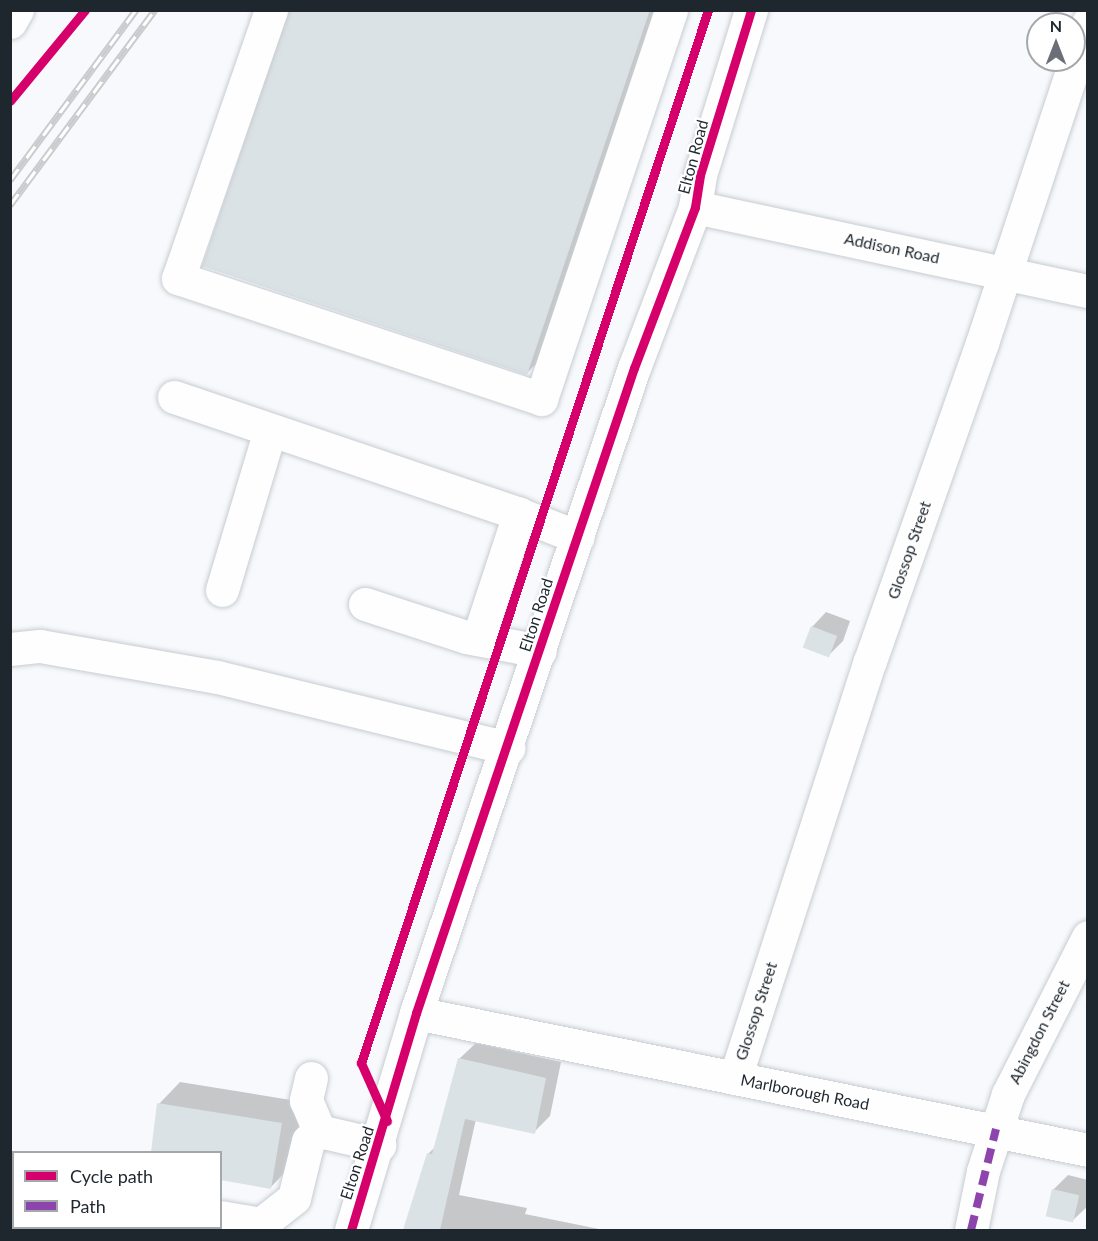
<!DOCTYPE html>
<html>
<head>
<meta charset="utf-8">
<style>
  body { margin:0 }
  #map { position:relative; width:1098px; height:1241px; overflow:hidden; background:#f7f9fc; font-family:Lato,sans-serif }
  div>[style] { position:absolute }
  .shadow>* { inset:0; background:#0003 }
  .building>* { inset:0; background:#dbe2e6; transform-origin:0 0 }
  .roads { filter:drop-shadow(0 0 2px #c7ccd1) drop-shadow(0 0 2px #c7ccd1) }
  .minor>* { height:33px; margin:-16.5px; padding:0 16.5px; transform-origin:16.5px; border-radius:16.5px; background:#fefeff }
  .rail>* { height:7px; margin-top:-3.5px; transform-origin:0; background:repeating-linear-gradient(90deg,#fff 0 14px,#cacbcc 0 28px); box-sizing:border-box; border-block:2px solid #cacbcc }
  .quiet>* { height:8px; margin-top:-4px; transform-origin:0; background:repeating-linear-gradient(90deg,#8e44ad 0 15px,transparent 0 23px) }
  .cycleway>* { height:9px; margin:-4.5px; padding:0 4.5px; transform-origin:4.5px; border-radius:4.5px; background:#d6006c }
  span { translate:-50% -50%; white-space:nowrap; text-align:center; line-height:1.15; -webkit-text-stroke:4.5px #fff; paint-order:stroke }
  .street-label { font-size:16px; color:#1e262e }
  .frame { position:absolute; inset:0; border:12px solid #1e262e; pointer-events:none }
  .legend { position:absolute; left:12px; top:1151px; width:210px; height:78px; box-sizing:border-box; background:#fff; border:2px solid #a5a8ab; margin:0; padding:8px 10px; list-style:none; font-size:18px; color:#1e262e }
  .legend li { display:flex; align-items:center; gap:12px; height:30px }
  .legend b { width:30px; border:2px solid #a5a8ab }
  .north { position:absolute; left:1026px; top:12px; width:60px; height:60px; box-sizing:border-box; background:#fff; border:2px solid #a5a8ab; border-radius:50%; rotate:0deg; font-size:16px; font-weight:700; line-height:24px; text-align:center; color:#1e262e }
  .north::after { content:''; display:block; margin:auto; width:21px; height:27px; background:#6a7076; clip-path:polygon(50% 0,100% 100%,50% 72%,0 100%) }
</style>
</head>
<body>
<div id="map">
  <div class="shadow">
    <i style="clip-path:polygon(290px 10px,668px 10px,555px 345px,527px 373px)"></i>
    <i style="clip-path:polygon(826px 612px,850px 621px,843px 641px,828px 656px,812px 627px)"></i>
    <i style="clip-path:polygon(476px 1043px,561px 1062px,550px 1116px,534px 1132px,476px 1119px,459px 1195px,527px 1208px,525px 1214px,604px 1230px,406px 1230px,428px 1154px,435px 1147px,459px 1059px)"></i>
    <i style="clip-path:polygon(180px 1082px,303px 1102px,292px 1165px,271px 1187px,220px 1152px,152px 1152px,159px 1104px)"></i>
    <i style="clip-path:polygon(1068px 1175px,1088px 1180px,1088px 1206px,1073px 1220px,1053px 1190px)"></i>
  </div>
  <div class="building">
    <i style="clip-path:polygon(289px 10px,650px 10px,527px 375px,202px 266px)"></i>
    <i style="left:811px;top:626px;width:28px;height:23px;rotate:21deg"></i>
    <i style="clip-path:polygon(458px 1058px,546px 1078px,535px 1134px,465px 1119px,440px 1230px,403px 1230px,427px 1153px,432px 1154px)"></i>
    <i style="clip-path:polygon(157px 1103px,282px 1123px,271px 1189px,220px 1180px,220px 1152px,151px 1152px)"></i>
    <i style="left:1052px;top:1189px;width:28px;height:28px;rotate:13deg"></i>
  </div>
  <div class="roads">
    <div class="minor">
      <i style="left:271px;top:10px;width:284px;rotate:109.1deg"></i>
      <i style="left:178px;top:278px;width:383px;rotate:18.4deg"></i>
      <i style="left:541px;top:399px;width:410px;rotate:-71.5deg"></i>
      <i style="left:10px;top:22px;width:14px;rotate:-60deg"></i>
      <i style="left:695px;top:207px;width:402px;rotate:12.1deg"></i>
      <i style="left:174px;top:397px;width:364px;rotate:18.7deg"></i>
      <i style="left:519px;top:514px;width:63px;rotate:21.3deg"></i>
      <i style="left:222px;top:590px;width:167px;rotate:-73.3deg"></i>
      <i style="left:365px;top:604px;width:106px;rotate:18.1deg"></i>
      <i style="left:466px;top:637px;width:75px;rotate:10.7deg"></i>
      <i style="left:478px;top:639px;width:132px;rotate:-71.8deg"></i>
      <i style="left:10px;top:649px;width:30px;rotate:-6deg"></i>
      <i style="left:40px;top:646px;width:180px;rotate:9.9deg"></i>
      <i style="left:217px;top:677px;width:300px;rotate:13.7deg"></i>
      <i style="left:416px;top:1013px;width:686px;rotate:11.52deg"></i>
      <i style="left:311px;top:1078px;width:23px;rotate:103deg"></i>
      <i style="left:306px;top:1100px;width:34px;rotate:67deg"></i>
      <i style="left:735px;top:1078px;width:438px;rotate:-72.1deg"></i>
      <i style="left:870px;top:661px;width:337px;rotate:-70.6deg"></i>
      <i style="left:982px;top:343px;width:337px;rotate:-71.7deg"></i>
      <i style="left:220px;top:1217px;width:42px;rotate:9.7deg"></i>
      <i style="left:261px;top:1224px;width:42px;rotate:-38.2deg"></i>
      <i style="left:294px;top:1198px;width:59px;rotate:-76.2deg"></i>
      <i style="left:308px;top:1141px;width:15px;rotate:-42deg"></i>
      <i style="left:319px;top:1131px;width:62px;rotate:13.1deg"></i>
      <i style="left:145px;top:1230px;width:2px;rotate:-63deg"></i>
      <i style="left:351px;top:1230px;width:227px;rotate:-73.3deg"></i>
      <i style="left:416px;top:1013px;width:681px;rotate:-71.33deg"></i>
      <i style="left:634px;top:368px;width:172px;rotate:-69.2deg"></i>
      <i style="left:695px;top:207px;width:32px;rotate:-81deg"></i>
      <i style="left:700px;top:175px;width:173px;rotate:-72.8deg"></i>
      <i style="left:971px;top:1230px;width:60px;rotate:-78.5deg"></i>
      <i style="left:983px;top:1171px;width:81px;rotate:-72deg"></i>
      <i style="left:1008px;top:1094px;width:176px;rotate:-63deg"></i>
    </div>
  </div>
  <div class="rail">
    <i style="left:10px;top:180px;width:212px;rotate:-53.5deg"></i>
    <i style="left:10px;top:205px;width:243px;rotate:-53.4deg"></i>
  </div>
  <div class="quiet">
    <i style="left:971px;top:1230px;width:104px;rotate:-76.1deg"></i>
  </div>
  <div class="cycleway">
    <i style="left:10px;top:101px;width:118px;rotate:-50.5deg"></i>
    <i style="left:387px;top:1121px;width:64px;rotate:-114.1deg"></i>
    <i style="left:361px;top:1063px;width:1109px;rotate:-71.76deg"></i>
    <i style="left:351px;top:1230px;width:227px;rotate:-73.3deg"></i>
    <i style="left:416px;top:1013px;width:681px;rotate:-71.33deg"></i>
    <i style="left:634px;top:368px;width:172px;rotate:-69.2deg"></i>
    <i style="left:695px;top:207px;width:32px;rotate:-81deg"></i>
    <i style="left:700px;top:175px;width:173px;rotate:-72.8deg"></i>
  </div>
  <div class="street-label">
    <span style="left:693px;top:157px;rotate:-75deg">Elton Road</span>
    <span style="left:892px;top:248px;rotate:12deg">Addison Road</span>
    <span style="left:909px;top:550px;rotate:-71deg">Glossop Street</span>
    <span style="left:536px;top:615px;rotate:-72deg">Elton Road</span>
    <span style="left:756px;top:1011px;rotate:-72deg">Glossop Street</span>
    <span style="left:1039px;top:1032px;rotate:-63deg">Abingdon Street</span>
    <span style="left:805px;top:1092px;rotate:11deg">Marlborough Road</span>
    <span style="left:357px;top:1163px;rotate:-72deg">Elton Road</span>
  </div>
  <div class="frame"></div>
  <ul class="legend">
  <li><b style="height:8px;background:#d6006c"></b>Cycle path</li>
  <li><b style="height:8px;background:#8e44ad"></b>Path</li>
  </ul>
  <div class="north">N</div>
</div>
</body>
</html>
